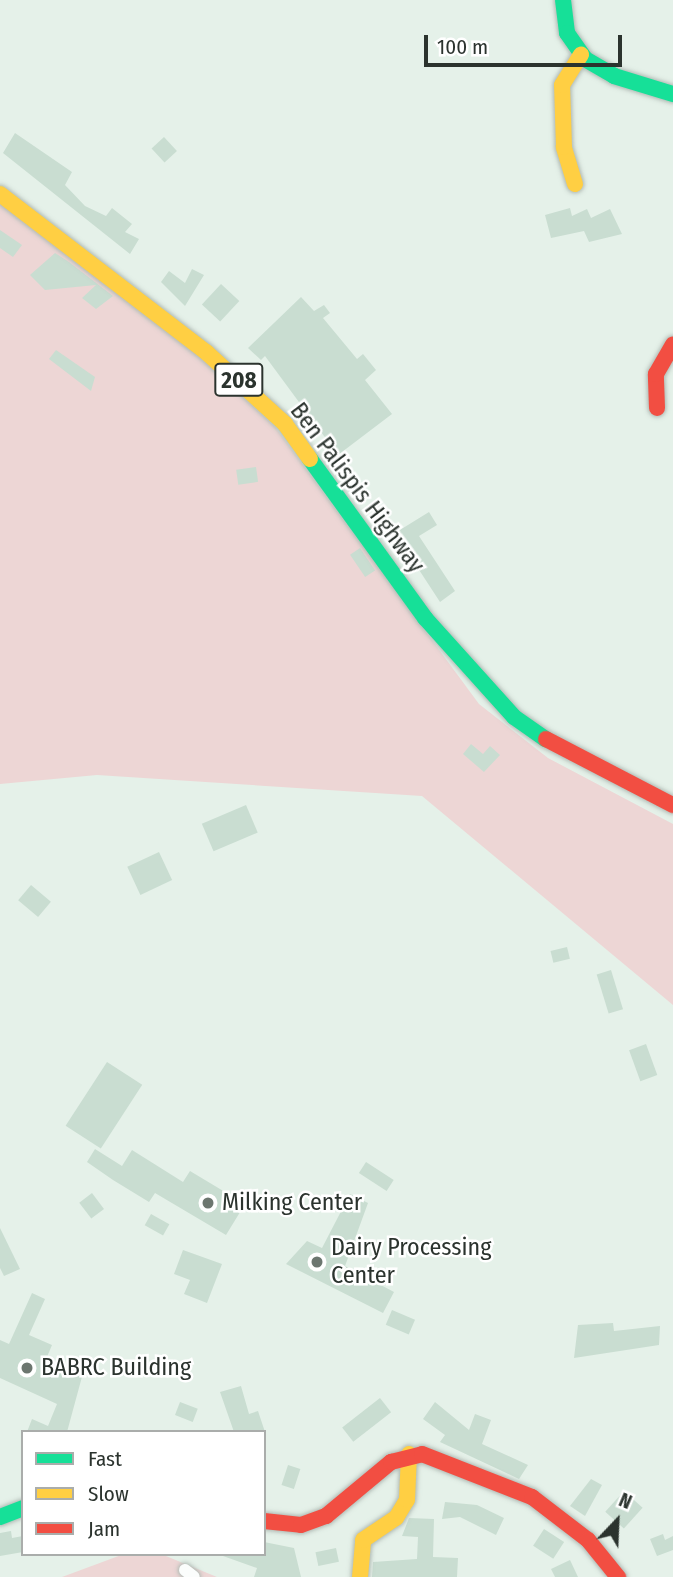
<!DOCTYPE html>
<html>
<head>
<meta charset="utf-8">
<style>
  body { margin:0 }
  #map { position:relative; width:673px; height:1577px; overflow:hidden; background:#e5f1e9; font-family:"Fira Sans Condensed",sans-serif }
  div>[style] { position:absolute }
  .green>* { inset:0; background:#edd6d5 }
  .building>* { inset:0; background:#c9ddd1; transform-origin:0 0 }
  .roads { filter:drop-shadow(0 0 2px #b1bbb5) drop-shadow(0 0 2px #b1bbb5) }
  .street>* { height:12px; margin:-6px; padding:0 6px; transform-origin:6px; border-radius:6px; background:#fbfdfc }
  .fast>* { height:16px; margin:-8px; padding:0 8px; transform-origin:8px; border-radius:8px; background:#16e098 }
  .slow>* { height:16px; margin:-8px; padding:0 8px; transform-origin:8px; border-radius:8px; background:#ffcf43 }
  .jam>* { height:16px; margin:-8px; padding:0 8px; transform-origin:8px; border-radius:8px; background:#f24e42 }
  .dots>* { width:19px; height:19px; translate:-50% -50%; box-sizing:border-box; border:4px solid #fff; border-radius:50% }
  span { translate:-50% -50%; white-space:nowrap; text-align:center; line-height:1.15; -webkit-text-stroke:5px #fff; paint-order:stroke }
  .shield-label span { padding:2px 5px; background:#fff; border:2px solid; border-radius:5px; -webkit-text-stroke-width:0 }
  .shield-label { font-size:23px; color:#2b332e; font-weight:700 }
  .street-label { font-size:24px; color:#2b332e }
  .poi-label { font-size:24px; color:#2b332e }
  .left { translate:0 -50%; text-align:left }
  .legend { position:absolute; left:21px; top:1430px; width:245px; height:126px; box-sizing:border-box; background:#fff; border:2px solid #aaadab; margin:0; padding:9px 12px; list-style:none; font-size:21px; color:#2b332e }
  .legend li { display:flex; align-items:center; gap:14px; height:35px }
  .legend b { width:35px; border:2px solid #aaadab }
  .north { position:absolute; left:582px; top:1486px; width:70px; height:70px; -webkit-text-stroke:5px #fff; paint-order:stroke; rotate:23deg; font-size:19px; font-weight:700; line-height:28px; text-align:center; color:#2b332e }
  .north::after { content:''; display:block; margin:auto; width:24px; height:32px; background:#2b332e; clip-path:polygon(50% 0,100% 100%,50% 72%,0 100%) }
  .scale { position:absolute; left:424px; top:35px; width:198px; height:32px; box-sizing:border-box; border:4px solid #2b332e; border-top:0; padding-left:9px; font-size:21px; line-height:24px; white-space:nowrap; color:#2b332e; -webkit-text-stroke:5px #fff; paint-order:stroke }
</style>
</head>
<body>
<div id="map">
  <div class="green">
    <i style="clip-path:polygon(0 199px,177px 336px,275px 427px,479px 704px,548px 758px,673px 824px,673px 1005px,422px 796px,97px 775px,0 784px)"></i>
    <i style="clip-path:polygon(124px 1554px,161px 1554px,217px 1577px,62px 1577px)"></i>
  </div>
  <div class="building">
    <i style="clip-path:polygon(15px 133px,72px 172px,65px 185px,85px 206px,106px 216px,112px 208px,132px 224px,125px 232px,139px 239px,130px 254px,3px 153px)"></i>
    <i style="left:164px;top:137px;width:19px;height:17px;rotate:47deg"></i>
    <i style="clip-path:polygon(570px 208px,572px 216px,587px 209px,591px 218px,610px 209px,622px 234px,589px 242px,584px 231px,551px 238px,545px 215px)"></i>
    <i style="clip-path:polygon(0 230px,22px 245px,13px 257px,0 248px)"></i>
    <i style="clip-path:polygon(55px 253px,69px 262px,113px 296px,96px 309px,82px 298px,96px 285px,45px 290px,30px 275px)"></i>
    <i style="clip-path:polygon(192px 269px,204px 275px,185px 306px,161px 282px,169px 271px,185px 283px)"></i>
    <i style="left:221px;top:284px;width:25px;height:28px;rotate:43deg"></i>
    <i style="clip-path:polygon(301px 297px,314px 311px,324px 305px,330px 313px,323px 318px,357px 359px,363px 354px,376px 370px,365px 380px,392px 414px,338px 455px,265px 356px,261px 360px,248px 348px)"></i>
    <i style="clip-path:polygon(56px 350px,95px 377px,91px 391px,49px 359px)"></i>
    <i style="left:256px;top:467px;width:15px;height:20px;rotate:82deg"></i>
    <i style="clip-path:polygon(429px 512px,437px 525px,419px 536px,455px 591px,440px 602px,395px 533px)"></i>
    <i style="left:360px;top:548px;width:27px;height:12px;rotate:56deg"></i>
    <i style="clip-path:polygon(471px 744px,483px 754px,490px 746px,500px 755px,484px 772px,463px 754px)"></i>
    <i style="left:246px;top:805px;width:30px;height:48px;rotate:67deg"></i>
    <i style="left:159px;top:852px;width:31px;height:35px;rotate:65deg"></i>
    <i style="left:31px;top:885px;width:26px;height:20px;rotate:40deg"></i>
    <i style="left:567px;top:947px;width:12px;height:17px;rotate:76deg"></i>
    <i style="left:611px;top:970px;width:41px;height:15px;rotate:73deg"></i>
    <i style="left:646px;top:1044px;width:33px;height:18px;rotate:70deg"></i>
    <i style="left:107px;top:1062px;width:42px;height:76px;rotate:33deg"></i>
    <i style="clip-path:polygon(95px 1149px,122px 1166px,132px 1150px,183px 1182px,190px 1171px,245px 1204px,226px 1235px,155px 1193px,149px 1202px,113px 1180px,87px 1162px)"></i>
    <i style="left:366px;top:1162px;width:33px;height:13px;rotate:33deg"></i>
    <i style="left:92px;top:1193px;width:20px;height:16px;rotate:53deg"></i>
    <i style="clip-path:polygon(350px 1194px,368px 1203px,345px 1266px,394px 1292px,383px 1313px,286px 1264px,307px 1241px,322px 1248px)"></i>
    <i style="left:151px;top:1214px;width:21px;height:13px;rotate:29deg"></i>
    <i style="clip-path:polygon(0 1228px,20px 1269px,4px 1276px,0 1268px)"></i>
    <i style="clip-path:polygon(183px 1250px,222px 1264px,207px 1303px,184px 1294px,190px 1280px,174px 1274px)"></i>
    <i style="clip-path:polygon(32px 1293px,45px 1299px,29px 1335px,52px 1345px,44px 1364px,67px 1374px,74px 1357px,86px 1362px,67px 1432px,27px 1432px,32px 1419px,48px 1426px,57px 1404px,0 1378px,0 1340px,9px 1344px)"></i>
    <i style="left:392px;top:1310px;width:25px;height:16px;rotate:23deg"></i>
    <i style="clip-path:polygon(613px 1323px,614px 1331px,660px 1326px,659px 1345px,574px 1358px,578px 1325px)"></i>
    <i style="clip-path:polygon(241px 1386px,249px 1414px,258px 1411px,265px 1432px,234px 1432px,220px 1392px)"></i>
    <i style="left:380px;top:1398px;width:18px;height:48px;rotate:52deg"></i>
    <i style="left:180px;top:1402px;width:19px;height:14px;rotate:21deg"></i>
    <i style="clip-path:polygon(435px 1402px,469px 1430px,475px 1414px,491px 1420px,482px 1444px,528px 1465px,519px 1479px,440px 1442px,445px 1435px,423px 1419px)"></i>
    <i style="left:288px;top:1465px;width:13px;height:21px;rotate:18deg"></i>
    <i style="clip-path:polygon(591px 1479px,602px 1485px,585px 1516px,570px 1506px)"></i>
    <i style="left:624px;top:1491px;width:25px;height:28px;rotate:42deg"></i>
    <i style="clip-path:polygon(445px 1502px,477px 1505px,504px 1518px,496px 1535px,460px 1517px,442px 1519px)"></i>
    <i style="clip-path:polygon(409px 1518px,434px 1519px,433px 1557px,458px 1558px,457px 1577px,372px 1577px,373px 1562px,417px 1559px,418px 1537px,402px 1536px)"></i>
    <i style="left:544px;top:1529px;width:24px;height:20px;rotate:33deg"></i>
    <i style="clip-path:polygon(11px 1531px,12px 1538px,23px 1536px,23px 1552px,0 1556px,0 1533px)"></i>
    <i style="clip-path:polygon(663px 1534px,665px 1540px,673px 1536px,673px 1550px,657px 1556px,650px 1539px)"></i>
    <i style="clip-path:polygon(264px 1542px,294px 1548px,301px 1577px,254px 1577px,257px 1568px,223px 1556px,264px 1554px)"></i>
    <i style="left:336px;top:1548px;width:14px;height:21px;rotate:78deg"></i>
    <i style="clip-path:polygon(570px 1560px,578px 1577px,555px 1577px,551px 1569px)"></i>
  </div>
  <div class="roads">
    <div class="street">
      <i style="left:185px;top:1570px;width:11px;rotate:38deg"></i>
    </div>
    <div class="fast">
      <i style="left:563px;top:0;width:33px;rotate:83deg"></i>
      <i style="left:567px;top:33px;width:32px;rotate:55deg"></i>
      <i style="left:585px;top:59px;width:34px;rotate:30deg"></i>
      <i style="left:614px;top:76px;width:62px;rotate:17deg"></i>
      <i style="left:310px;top:459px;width:196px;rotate:54.1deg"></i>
      <i style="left:425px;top:618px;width:133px;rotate:48deg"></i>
      <i style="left:514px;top:717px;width:39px;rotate:35deg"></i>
      <i style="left:0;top:1517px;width:25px;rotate:-21deg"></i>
    </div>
    <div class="slow">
      <i style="left:575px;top:184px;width:39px;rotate:-107deg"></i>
      <i style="left:564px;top:147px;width:62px;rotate:-91.8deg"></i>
      <i style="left:562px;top:85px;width:36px;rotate:-58deg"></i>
      <i style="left:0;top:194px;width:260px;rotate:37.5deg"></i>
      <i style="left:206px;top:352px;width:107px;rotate:42.3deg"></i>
      <i style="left:285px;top:424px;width:43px;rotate:54.5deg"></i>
      <i style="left:360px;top:1577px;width:37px;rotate:-85deg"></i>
      <i style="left:363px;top:1540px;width:40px;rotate:-34deg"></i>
      <i style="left:396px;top:1518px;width:21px;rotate:-59deg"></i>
      <i style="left:407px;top:1500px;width:46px;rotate:-87.5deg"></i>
    </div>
    <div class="jam">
      <i style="left:657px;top:408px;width:34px;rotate:-92deg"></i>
      <i style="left:656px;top:374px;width:34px;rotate:-60deg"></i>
      <i style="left:546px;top:739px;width:143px;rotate:27.5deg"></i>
      <i style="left:264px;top:1521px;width:37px;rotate:6deg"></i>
      <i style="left:301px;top:1525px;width:27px;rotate:-20deg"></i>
      <i style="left:326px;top:1516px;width:85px;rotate:-39.7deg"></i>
      <i style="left:391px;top:1462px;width:32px;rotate:-14deg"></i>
      <i style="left:422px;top:1454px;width:118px;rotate:21.4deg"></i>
      <i style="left:532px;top:1497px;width:71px;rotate:37.5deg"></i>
      <i style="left:588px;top:1540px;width:48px;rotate:51deg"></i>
    </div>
  </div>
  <div class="dots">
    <i style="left:208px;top:1203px;background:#6c766f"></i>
    <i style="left:317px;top:1262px;background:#6c766f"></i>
    <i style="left:27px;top:1368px;background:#6c766f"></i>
  </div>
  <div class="shield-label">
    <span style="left:239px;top:380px">208</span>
  </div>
  <div class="street-label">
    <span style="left:357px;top:488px;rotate:53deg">Ben Palispis Highway</span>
  </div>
  <div class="poi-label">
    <span class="left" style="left:222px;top:1203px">Milking Center</span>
    <span class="left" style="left:331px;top:1262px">Dairy Processing<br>Center</span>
    <span class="left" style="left:41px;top:1368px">BABRC Building</span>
  </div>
  <ul class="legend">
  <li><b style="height:9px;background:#16e098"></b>Fast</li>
  <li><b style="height:9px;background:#ffcf43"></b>Slow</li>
  <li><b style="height:9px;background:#f24e42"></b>Jam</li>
  </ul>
  <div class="north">N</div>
  <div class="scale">100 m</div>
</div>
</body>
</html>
